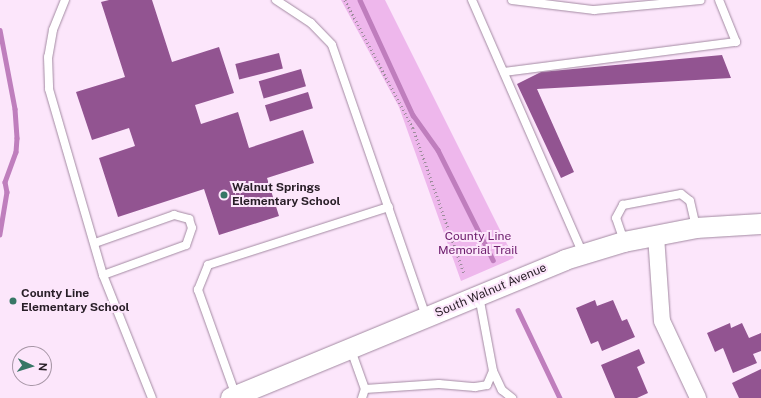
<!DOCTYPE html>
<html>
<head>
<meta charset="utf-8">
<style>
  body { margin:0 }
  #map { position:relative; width:761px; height:398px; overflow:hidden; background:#fce6fb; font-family:"Public Sans",sans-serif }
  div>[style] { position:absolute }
  .green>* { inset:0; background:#eeb7ec }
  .stream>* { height:4.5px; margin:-2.25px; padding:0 2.25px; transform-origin:2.25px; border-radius:2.25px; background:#bf7ebd }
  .building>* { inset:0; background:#925491; transform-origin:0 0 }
  .path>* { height:2.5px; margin-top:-1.25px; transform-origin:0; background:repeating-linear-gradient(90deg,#9d8c9c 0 1px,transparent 0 4px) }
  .roads { filter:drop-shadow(0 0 1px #a38aa2) drop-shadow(0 0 1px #a38aa2) }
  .service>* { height:8px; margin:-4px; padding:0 4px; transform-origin:4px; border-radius:4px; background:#fff }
  .minor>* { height:16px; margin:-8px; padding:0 8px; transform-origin:8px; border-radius:8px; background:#fff }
  .tertiary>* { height:20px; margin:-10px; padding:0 10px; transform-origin:10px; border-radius:10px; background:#fff }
  .dots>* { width:11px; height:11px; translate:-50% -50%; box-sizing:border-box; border:2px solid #fce6fb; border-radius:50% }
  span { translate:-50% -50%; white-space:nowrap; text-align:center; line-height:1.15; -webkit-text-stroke:4px #fce6fb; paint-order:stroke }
  .poi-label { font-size:12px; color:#281e27; font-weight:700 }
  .left { translate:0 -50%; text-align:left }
  .park-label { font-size:12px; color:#6f206f }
  .street-label { font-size:12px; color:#281e27 }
  .north { position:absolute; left:12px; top:346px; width:40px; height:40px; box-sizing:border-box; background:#fce6fb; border:1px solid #a796a6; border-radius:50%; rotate:94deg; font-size:11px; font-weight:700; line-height:16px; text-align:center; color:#281e27 }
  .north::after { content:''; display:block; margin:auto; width:14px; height:18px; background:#377766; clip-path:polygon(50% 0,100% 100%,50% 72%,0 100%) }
</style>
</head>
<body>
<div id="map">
  <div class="green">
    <i style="clip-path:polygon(341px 0,385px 0,514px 258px,461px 281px,399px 107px)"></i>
  </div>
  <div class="stream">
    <i style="left:360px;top:0;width:127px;rotate:65.3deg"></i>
    <i style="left:413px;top:115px;width:43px;rotate:54.5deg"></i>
    <i style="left:438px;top:150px;width:123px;rotate:63.4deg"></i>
    <i style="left:0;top:30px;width:80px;rotate:79.2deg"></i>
    <i style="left:15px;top:109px;width:29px;rotate:86deg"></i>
    <i style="left:17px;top:138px;width:14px;rotate:94deg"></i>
    <i style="left:16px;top:152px;width:32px;rotate:110deg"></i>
    <i style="left:5px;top:182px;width:10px;rotate:79deg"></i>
    <i style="left:7px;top:192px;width:43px;rotate:99.5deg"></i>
    <i style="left:518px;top:310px;width:98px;rotate:64.5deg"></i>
  </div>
  <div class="building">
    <i style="clip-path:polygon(109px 0,152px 0,172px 62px,219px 47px,234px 93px,195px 105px,201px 124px,238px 112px,249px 148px,303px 130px,314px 163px,267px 178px,279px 216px,219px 235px,204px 189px,118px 217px,99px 158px,135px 146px,129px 128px,92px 140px,76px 92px,125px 77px,101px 2px)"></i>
    <i style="left:279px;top:53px;width:16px;height:45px;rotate:76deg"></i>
    <i style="clip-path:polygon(722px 55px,731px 78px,537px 89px,574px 172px,561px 178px,517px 84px,541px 72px)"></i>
    <i style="left:301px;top:69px;width:18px;height:44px;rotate:74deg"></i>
    <i style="left:308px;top:92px;width:17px;height:45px;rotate:73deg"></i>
    <i style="clip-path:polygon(595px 300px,597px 306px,613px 300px,622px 321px,627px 319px,635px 337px,602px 351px,598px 341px,591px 344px,576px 308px)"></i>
    <i style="clip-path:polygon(730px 323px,731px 328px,742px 323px,749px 338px,761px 333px,761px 351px,753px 354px,757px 363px,733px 373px,723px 348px,715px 352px,707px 333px)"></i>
    <i style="clip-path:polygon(639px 349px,645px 363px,637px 367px,648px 393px,637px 398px,615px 398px,601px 365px)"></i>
    <i style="clip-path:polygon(761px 369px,761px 398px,739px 398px,732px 383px)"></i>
  </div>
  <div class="path">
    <i style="left:345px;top:0;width:145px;rotate:62deg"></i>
    <i style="left:413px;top:128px;width:154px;rotate:70.6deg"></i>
  </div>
  <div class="roads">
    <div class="service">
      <i style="left:65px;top:0;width:32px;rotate:112deg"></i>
      <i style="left:53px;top:30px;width:27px;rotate:100deg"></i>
      <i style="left:48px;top:57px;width:32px;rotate:88deg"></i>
      <i style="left:49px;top:89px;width:194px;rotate:73.8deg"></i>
      <i style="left:103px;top:275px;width:132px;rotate:68.3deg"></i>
      <i style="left:276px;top:0;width:42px;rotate:33.3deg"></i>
      <i style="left:311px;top:23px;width:30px;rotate:46deg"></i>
      <i style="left:332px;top:45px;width:288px;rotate:70.9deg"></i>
      <i style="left:472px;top:0;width:277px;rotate:66.4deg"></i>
      <i style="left:512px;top:0;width:83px;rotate:7deg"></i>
      <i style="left:594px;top:10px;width:107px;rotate:-5.3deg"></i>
      <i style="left:504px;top:72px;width:234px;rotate:-7.4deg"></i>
      <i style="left:736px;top:42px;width:45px;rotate:-112deg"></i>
      <i style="left:624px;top:241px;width:24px;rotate:-109deg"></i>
      <i style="left:616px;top:218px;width:15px;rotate:-62deg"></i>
      <i style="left:623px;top:205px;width:59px;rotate:-10.7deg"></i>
      <i style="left:681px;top:194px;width:11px;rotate:38deg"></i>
      <i style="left:690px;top:201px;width:27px;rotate:77deg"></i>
      <i style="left:95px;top:243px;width:84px;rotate:-19.5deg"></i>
      <i style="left:174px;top:215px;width:16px;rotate:15deg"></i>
      <i style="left:189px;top:219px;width:9px;rotate:72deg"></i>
      <i style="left:192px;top:228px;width:18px;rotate:109deg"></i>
      <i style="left:186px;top:245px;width:88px;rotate:160.1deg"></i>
      <i style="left:479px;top:296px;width:76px;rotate:79.4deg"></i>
      <i style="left:493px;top:371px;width:21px;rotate:65deg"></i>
      <i style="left:502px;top:390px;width:13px;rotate:39deg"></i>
      <i style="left:351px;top:350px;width:41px;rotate:70.3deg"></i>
      <i style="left:365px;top:389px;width:74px;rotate:-3.9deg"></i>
      <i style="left:439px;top:384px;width:36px;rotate:5deg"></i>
      <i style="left:475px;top:387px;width:12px;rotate:-9deg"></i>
      <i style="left:487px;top:385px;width:15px;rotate:-67deg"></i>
      <i style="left:236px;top:396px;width:113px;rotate:-109.7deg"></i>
      <i style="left:198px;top:290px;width:27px;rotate:-68deg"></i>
      <i style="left:208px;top:265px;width:190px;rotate:-17.8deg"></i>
      <i style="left:362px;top:398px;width:9px;rotate:-72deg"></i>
    </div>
    <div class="minor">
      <i style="left:656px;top:236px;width:85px;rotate:86deg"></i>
      <i style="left:662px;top:321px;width:85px;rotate:64.9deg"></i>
    </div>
    <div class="tertiary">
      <i style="left:231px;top:398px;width:361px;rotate:-22.4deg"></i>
      <i style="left:565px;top:260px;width:62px;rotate:-17deg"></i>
      <i style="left:624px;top:242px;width:73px;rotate:-11deg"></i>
      <i style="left:696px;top:228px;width:65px;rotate:-3.5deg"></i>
    </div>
  </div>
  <div class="dots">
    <i style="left:224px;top:195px;background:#377766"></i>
    <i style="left:13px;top:301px;background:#377766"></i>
  </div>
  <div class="poi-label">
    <span class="left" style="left:232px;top:195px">Walnut Springs<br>Elementary School</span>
    <span class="left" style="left:21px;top:301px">County Line<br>Elementary School</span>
  </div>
  <div class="park-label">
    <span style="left:478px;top:244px">County Line<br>Memorial Trail</span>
  </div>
  <div class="street-label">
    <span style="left:491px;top:291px;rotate:-23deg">South Walnut Avenue</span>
  </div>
  <div class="north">N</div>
</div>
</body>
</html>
